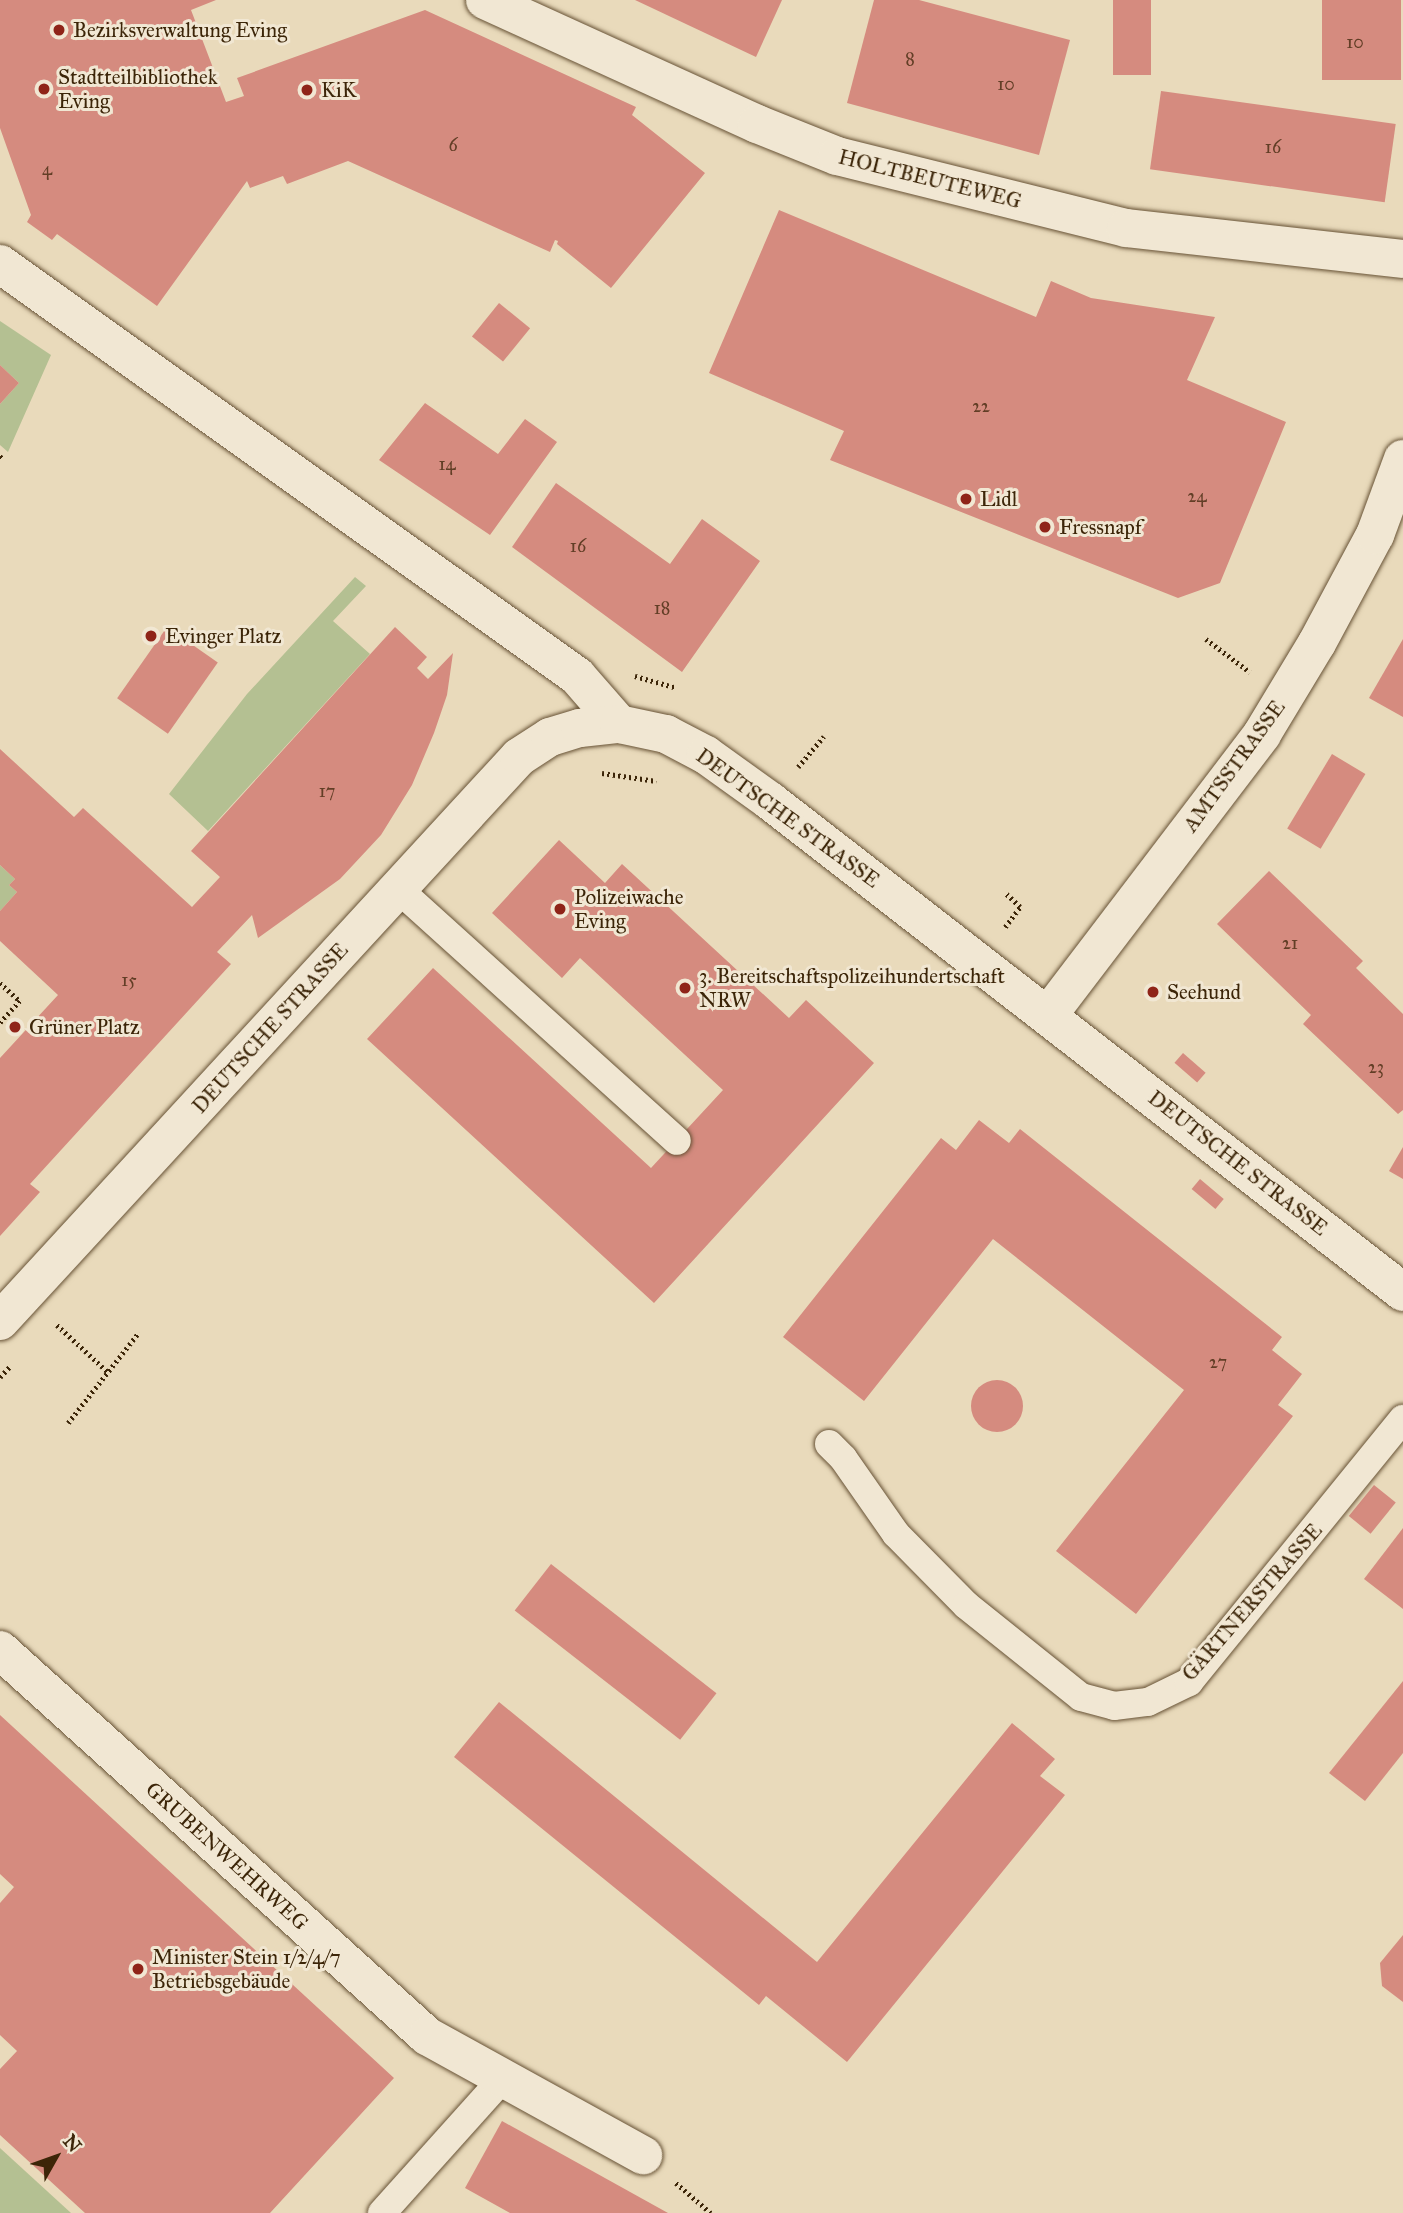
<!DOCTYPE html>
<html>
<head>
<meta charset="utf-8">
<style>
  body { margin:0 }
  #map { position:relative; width:1403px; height:2213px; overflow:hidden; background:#e9dabb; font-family:"IM FELL Great Primer",serif }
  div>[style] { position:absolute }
  .green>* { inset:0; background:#b4c092 }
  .building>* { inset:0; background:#d58b7f; transform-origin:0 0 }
  .round { border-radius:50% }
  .path>* { height:4.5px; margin-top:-2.25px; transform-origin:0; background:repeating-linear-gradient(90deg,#3c2508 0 2px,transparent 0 5.5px) }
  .roads { filter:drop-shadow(0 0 2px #675235) drop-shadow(0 0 2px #675235) }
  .lane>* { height:28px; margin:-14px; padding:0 14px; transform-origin:14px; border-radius:14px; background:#f1e7d3 }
  .street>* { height:38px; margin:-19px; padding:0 19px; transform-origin:19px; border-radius:19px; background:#f1e7d3 }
  .secondary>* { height:38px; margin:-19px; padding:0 19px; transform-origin:19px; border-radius:19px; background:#f1e7d3 }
  .dots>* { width:19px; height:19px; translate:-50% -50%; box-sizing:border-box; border:4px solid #f1e7d3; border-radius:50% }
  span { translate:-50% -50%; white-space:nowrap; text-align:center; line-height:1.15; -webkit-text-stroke:6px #f1e7d3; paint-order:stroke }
  .number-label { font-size:18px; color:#623e26 }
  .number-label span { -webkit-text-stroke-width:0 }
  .poi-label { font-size:21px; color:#3c2508 }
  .left { translate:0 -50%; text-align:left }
  .street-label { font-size:21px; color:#3c2508 }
  .north { position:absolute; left:21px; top:2122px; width:70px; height:70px; -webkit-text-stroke:5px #f1e7d3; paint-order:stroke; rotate:50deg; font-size:19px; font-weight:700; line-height:28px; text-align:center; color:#3c2508 }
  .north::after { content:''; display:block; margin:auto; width:24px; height:32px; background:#3c2508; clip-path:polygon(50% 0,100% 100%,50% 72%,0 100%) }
</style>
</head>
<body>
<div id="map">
  <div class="green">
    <i style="clip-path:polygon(0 321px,51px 355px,8px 452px,0 445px,0 404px,19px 383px,0 365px)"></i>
    <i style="clip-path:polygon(355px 577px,366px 586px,333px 621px,370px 654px,208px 831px,169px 794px,247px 694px)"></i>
    <i style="clip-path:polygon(0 865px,15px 879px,9px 885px,17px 892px,0 911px)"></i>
    <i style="clip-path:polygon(0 2148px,71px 2213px,0 2213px)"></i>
  </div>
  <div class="building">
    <i style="clip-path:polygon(0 0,216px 0,191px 10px,226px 102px,244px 96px,237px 78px,425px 10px,636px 107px,632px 115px,705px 173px,611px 288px,557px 244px,558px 241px,555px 240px,550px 252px,348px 161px,287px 184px,283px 176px,250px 188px,247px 181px,157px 306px,57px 234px,52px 240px,27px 222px,31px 215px,0 128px)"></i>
    <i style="clip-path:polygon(635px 0,782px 0,756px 57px)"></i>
    <i style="clip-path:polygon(874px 0,919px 0,1070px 40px,1039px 155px,847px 103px)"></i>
    <i style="left:1113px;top:0;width:38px;height:75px"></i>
    <i style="left:1322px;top:0;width:79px;height:80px"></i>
    <i style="left:1161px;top:91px;width:237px;height:79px;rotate:8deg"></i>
    <i style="clip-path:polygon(779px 210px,1036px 317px,1051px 281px,1091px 298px,1215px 317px,1187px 380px,1286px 422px,1220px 583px,1178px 598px,830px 460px,844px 431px,709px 373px)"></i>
    <i style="left:499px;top:303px;width:40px;height:43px;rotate:39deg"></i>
    <i style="clip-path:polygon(0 365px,19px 383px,0 404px)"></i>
    <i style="clip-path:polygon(425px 403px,498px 454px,525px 419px,557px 442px,490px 535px,379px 460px)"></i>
    <i style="clip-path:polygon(556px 483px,670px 564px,702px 519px,760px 561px,682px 672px,512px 547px)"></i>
    <i style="left:167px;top:627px;width:62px;height:87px;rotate:35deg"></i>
    <i style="clip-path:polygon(395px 627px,427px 657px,417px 668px,428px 679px,453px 653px,447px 695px,434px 733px,412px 785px,381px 835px,340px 879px,258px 938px,252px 915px,217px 952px,231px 964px,30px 1184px,40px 1192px,0 1236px,0 1058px,58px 995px,0 941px,0 911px,17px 892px,9px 885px,15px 879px,0 865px,0 749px,74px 817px,83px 808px,192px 907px,220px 877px,191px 851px)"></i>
    <i style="clip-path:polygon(1403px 639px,1403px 717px,1369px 698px)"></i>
    <i style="left:1332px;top:754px;width:39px;height:87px;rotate:31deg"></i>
    <i style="clip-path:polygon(559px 840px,605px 883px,622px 864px,789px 1018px,806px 1000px,874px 1063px,654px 1303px,367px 1039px,433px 968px,651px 1168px,723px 1090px,580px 958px,562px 978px,492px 913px)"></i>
    <i style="clip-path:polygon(1269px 871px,1363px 961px,1356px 968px,1403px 1014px,1403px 1110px,1398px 1114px,1303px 1024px,1311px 1015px,1217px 924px)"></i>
    <i style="left:1183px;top:1053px;width:30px;height:13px;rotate:41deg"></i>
    <i style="clip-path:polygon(979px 1120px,1009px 1143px,1020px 1129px,1282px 1337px,1272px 1350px,1302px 1374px,1278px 1405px,1293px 1416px,1136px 1614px,1056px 1551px,1184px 1390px,993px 1239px,864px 1401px,783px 1337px,941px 1138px,956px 1150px)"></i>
    <i style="clip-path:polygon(1403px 1147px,1403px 1179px,1389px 1171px)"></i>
    <i style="left:1200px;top:1179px;width:31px;height:13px;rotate:40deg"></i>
    <i class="round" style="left:971px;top:1380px;width:52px;height:52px"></i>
    <i style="left:1374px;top:1485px;width:28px;height:40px;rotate:39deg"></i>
    <i style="clip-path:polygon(1403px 1528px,1403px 1609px,1364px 1579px)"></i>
    <i style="left:551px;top:1564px;width:210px;height:59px;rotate:38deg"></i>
    <i style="clip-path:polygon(1403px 1681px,1403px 1753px,1365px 1801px,1329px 1773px)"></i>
    <i style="clip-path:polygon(499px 1702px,817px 1962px,1012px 1723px,1055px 1759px,1040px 1776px,1065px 1795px,847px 2062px,766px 1996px,759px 2005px,454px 1757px)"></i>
    <i style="clip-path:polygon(0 1715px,394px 2078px,270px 2213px,85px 2213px,0 2135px,0 2069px,17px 2051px,0 2035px,0 1903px,14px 1887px,0 1874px)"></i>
    <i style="clip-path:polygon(1403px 1935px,1403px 2002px,1382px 1986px,1380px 1963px)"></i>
    <i style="clip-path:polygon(502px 2121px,668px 2213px,510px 2213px,465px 2188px)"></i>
  </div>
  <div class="path">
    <i style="left:0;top:456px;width:4px;rotate:45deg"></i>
    <i style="left:1206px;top:639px;width:55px;rotate:36.9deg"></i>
    <i style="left:635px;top:676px;width:41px;rotate:15.8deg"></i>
    <i style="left:798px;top:767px;width:40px;rotate:-50deg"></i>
    <i style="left:602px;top:773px;width:55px;rotate:8.4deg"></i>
    <i style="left:1005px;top:927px;width:25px;rotate:-53deg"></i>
    <i style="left:1020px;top:907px;width:19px;rotate:-137deg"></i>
    <i style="left:0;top:983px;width:27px;rotate:42deg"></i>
    <i style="left:20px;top:1001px;width:30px;rotate:132deg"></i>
    <i style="left:57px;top:1325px;width:69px;rotate:42.7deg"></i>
    <i style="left:0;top:1377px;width:16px;rotate:-47deg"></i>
    <i style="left:68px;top:1423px;width:115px;rotate:-52deg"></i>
    <i style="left:676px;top:2183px;width:46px;rotate:40.6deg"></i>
  </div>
  <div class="roads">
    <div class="lane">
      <i style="left:397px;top:888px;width:377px;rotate:42.1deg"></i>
      <i style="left:829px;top:1444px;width:20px;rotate:45deg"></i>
      <i style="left:843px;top:1458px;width:93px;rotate:55.1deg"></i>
      <i style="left:896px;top:1534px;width:100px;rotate:45.4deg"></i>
      <i style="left:966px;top:1605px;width:147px;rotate:38.7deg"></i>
      <i style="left:1081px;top:1697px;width:34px;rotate:15deg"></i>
      <i style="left:1114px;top:1706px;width:34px;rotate:-7deg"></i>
      <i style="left:1148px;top:1702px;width:46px;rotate:-26deg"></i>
      <i style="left:1189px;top:1682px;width:339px;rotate:-50.9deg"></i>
      <i style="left:382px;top:2213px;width:181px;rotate:-48.1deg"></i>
    </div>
    <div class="street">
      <i style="left:485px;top:0;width:299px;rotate:24.5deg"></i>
      <i style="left:757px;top:124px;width:86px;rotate:21.8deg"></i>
      <i style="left:837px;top:156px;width:298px;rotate:14deg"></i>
      <i style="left:1126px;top:228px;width:279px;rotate:6.4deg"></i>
      <i style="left:0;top:264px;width:709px;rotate:35.53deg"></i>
      <i style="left:577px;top:676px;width:64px;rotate:48.8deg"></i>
      <i style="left:1049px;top:1014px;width:352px;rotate:-52.7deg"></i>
      <i style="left:1262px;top:734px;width:106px;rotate:-58.9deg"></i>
      <i style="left:1317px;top:643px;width:123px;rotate:-61.8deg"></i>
      <i style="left:1375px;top:535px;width:81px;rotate:-69.8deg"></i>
      <i style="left:0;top:1650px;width:576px;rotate:42.11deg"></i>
      <i style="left:427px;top:2036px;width:247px;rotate:28.9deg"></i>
    </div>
    <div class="secondary">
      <i style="left:0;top:1321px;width:766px;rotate:-47.38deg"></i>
      <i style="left:519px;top:757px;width:37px;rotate:-33deg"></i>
      <i style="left:550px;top:737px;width:31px;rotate:-17deg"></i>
      <i style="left:580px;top:728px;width:39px;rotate:-6deg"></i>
      <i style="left:619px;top:724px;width:48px;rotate:12deg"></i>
      <i style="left:666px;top:734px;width:45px;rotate:27.7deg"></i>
      <i style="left:706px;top:755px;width:79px;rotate:35.7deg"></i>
      <i style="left:770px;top:801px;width:801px;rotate:37.8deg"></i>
    </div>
  </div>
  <div class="dots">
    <i style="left:59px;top:30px;background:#8f2418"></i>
    <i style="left:44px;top:89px;background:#8f2418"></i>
    <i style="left:307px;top:90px;background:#8f2418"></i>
    <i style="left:966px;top:499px;background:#8f2418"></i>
    <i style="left:1045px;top:527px;background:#8f2418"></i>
    <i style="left:151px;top:636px;background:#8f2418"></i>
    <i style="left:560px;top:909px;background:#8f2418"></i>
    <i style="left:685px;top:988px;background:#8f2418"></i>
    <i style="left:1153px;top:992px;background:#8f2418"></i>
    <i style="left:15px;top:1027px;background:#8f2418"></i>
    <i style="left:138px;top:1969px;background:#8f2418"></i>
  </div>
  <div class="number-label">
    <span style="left:1355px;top:42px">10</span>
    <span style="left:910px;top:59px">8</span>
    <span style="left:1006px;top:84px">10</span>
    <span style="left:453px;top:145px">6</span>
    <span style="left:1273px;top:147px">16</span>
    <span style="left:47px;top:169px">4</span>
    <span style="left:981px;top:406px">22</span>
    <span style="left:447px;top:464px">14</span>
    <span style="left:1197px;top:496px">24</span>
    <span style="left:578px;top:546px">16</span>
    <span style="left:662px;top:608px">18</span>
    <span style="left:327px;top:791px">17</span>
    <span style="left:1290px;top:943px">21</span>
    <span style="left:129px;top:980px">15</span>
    <span style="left:1376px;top:1067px">23</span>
    <span style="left:1218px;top:1362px">27</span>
  </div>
  <div class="poi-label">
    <span class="left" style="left:73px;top:30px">Bezirksverwaltung Eving</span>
    <span class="left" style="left:58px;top:89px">Stadtteilbibliothek<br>Eving</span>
    <span class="left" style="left:321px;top:90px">KiK</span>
    <span class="left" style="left:980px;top:499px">Lidl</span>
    <span class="left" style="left:1059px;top:527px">Fressnapf</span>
    <span class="left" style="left:165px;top:636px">Evinger Platz</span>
    <span class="left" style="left:574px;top:909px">Polizeiwache<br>Eving</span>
    <span class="left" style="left:699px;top:988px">3. Bereitschaftspolizeihundertschaft<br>NRW</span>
    <span class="left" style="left:1167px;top:992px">Seehund</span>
    <span class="left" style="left:29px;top:1027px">Grüner Platz</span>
    <span class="left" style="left:152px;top:1969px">Minister Stein 1/2/4/7<br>Betriebsgebäude</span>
  </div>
  <div class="street-label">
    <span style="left:930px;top:179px;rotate:14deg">HOLTBEUTEWEG</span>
    <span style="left:1234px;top:766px;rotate:-54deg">AMTSSTRASSE</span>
    <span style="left:788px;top:818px;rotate:36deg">DEUTSCHE STRASSE</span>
    <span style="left:270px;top:1028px;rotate:-48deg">DEUTSCHE STRASSE</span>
    <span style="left:1238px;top:1163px;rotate:38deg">DEUTSCHE STRASSE</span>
    <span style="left:1252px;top:1602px;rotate:-49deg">GÄRTNERSTRASSE</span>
    <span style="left:227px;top:1856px;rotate:42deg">GRUBENWEHRWEG</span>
  </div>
  <div class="north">N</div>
</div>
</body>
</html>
